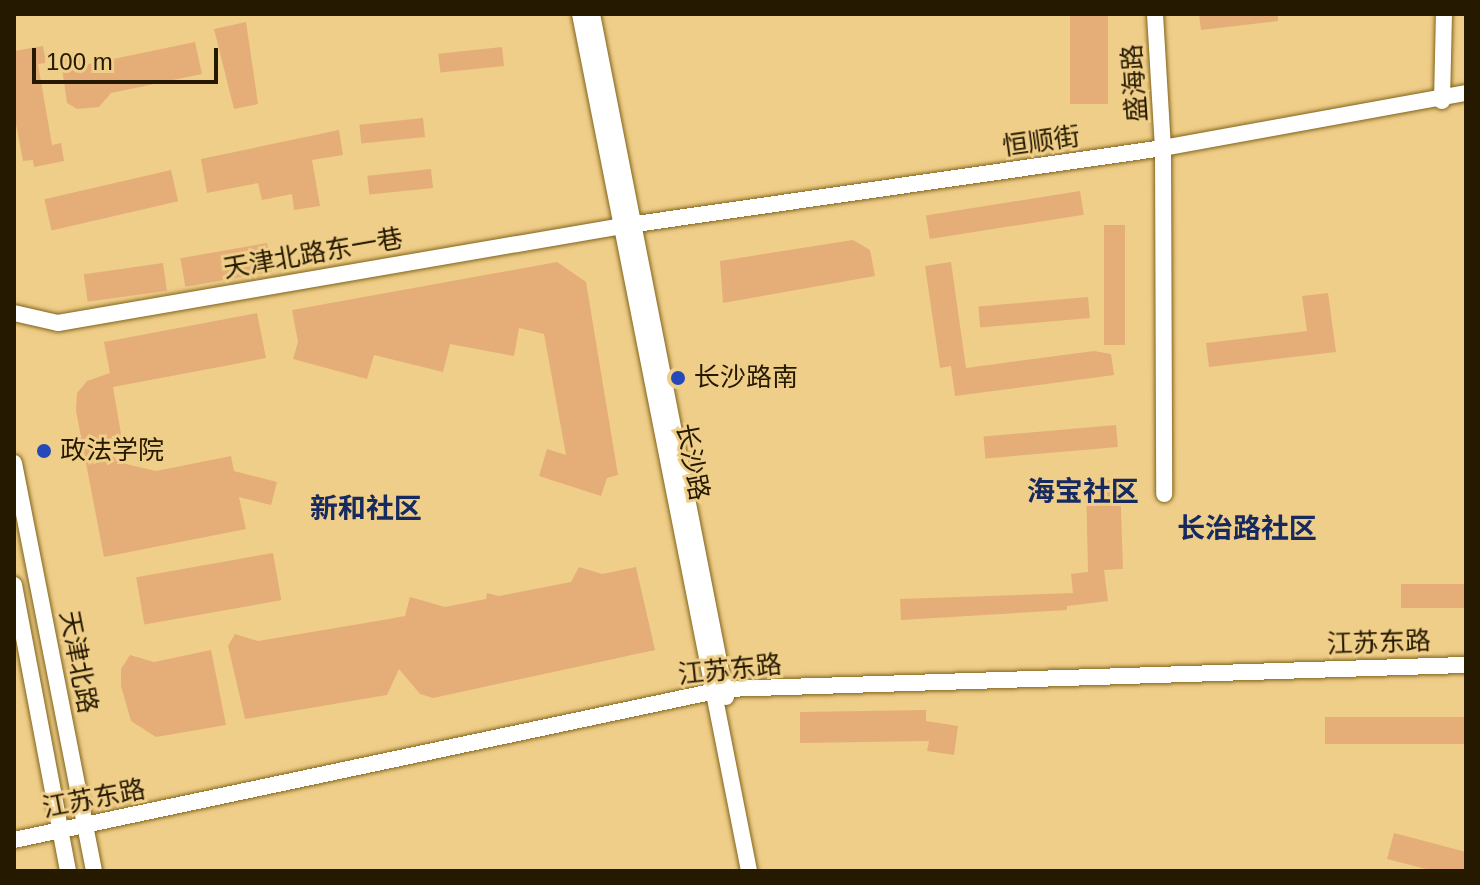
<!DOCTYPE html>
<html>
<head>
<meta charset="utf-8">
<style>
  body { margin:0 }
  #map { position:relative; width:1480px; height:885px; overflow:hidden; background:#efce89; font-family:Helvetica,"Noto Sans SC",sans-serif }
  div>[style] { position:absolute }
  .building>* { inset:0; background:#e5ae78; transform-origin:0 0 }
  .roads { filter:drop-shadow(0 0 2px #82641b) drop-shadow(0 0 2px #82641b) }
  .minor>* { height:16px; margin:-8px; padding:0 8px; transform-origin:8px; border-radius:8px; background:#fff }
  .dots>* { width:22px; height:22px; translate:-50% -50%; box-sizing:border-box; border:4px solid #efce89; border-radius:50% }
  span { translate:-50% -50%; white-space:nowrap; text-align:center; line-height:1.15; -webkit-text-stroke:6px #efce89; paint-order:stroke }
  .street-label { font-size:26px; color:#251900 }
  .poi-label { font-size:26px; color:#251900 }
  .left { translate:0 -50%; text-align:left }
  .neighbourhood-label { font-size:28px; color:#162a60; font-weight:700 }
  .frame { position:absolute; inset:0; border:16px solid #251900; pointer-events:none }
  .scale { position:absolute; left:32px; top:48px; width:186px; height:36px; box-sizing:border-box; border:4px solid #251900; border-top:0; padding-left:10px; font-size:24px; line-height:28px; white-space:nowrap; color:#251900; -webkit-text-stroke:6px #efce89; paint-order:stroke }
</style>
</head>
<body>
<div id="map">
  <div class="building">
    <i style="left:1070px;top:14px;width:38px;height:90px"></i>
    <i style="clip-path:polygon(1199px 14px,1278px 14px,1278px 21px,1201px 30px)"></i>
    <i style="clip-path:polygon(246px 22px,258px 104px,234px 109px,214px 29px)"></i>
    <i style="clip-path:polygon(195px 42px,202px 74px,111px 93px,99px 107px,77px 109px,67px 103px,60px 54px,82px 51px,84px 65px)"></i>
    <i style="clip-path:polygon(43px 46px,46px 63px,38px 64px,52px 145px,61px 143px,64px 161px,34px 167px,33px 160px,23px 161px,14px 113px,14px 51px)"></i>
    <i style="left:502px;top:47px;width:19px;height:64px;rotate:84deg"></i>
    <i style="left:423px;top:118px;width:19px;height:64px;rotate:84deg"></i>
    <i style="clip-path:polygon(339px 130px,343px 155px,312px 160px,320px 206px,294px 210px,292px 194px,262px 200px,258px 183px,207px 193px,201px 159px)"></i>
    <i style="left:431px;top:169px;width:19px;height:64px;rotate:84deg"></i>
    <i style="left:171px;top:170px;width:32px;height:130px;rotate:77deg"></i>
    <i style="left:1080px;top:191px;width:24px;height:156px;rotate:81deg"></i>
    <i style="left:1104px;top:225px;width:21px;height:120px"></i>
    <i style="clip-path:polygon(853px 240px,870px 250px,875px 276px,723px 303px,720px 261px)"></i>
    <i style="left:267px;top:243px;width:29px;height:88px;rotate:80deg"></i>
    <i style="clip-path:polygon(557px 262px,586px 282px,618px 475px,607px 478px,601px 496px,539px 476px,547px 449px,566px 455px,544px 334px,519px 328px,514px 356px,450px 344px,443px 372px,374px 355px,367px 379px,293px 359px,298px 342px,292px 310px)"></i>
    <i style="clip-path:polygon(951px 262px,966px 368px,1094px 351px,1111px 354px,1114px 375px,955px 396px,951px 366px,940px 368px,925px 266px)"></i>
    <i style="left:163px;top:263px;width:28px;height:80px;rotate:82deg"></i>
    <i style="clip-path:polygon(1328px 293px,1336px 352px,1209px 367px,1206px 343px,1307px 331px,1302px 296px)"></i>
    <i style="left:1088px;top:297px;width:21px;height:110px;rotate:85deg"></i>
    <i style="clip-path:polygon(257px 313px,266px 358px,113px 387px,126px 464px,156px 471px,231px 456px,234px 471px,277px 482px,271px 505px,239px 497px,246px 529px,104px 557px,76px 411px,77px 393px,87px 381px,110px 373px,104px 342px)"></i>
    <i style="left:1116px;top:425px;width:22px;height:133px;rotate:85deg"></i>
    <i style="clip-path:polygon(1120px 480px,1123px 569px,1104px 570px,1108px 601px,1067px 606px,1067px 610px,901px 620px,900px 599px,1073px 593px,1071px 574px,1088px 572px,1086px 481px)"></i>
    <i style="left:273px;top:553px;width:48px;height:139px;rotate:80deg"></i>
    <i style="clip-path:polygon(579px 567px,602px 574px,636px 567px,655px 650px,433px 698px,420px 694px,399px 669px,387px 695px,245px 719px,228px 646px,235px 634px,258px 641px,383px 620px,405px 616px,410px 597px,445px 607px,486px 599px,487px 593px,499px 596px,571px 582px)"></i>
    <i style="left:1466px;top:584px;width:24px;height:65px;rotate:90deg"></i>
    <i style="clip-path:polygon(211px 650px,226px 725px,156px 737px,131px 721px,121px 686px,121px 669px,130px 655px,154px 662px)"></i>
    <i style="clip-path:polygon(926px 710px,926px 721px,958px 726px,954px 755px,927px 751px,929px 741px,800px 743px,800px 712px)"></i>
    <i style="left:1466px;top:717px;width:27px;height:141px;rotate:90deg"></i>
    <i style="clip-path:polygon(1394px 833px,1466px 852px,1466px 871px,1434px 871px,1387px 859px)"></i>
  </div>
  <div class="roads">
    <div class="minor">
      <i style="left:580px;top:14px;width:874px;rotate:78.84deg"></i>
      <i style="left:592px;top:14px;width:696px;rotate:78.9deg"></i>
      <i style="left:1155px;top:14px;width:134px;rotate:86.6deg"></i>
      <i style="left:1163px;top:148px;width:346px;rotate:89.8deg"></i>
      <i style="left:1442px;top:101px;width:87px;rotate:-88.7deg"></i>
      <i style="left:14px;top:313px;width:45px;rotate:12.8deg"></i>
      <i style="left:58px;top:323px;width:572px;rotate:-9.76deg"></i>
      <i style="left:622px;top:226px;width:547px;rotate:-8.2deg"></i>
      <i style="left:1163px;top:148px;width:308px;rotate:-10.3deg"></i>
      <i style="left:14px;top:463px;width:416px;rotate:78.9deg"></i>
      <i style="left:14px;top:585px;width:291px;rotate:79.3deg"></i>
      <i style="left:14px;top:840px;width:727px;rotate:-11.99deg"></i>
      <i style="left:725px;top:689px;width:741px;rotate:-1.86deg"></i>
    </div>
  </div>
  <div class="dots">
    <i style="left:678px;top:378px;background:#2549b8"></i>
    <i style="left:44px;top:451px;background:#2549b8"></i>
  </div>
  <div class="street-label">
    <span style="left:1135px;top:83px;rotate:-94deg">盛海路</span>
    <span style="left:1041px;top:142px;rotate:-8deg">恒顺街</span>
    <span style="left:313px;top:254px;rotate:-10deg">天津北路东一巷</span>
    <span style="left:692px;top:462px;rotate:79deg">长沙路</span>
    <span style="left:1379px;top:643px;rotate:-2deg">江苏东路</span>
    <span style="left:78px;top:662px;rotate:79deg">天津北路</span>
    <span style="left:730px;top:670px;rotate:-6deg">江苏东路</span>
    <span style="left:94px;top:799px;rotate:-11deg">江苏东路</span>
  </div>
  <div class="poi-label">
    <span class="left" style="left:694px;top:378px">长沙路南</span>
    <span class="left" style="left:60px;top:451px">政法学院</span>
  </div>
  <div class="neighbourhood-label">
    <span style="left:1083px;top:492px">海宝社区</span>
    <span style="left:366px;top:509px">新和社区</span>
    <span style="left:1247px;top:529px">长治路社区</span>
  </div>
  <div class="frame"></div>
  <div class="scale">100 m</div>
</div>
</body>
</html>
